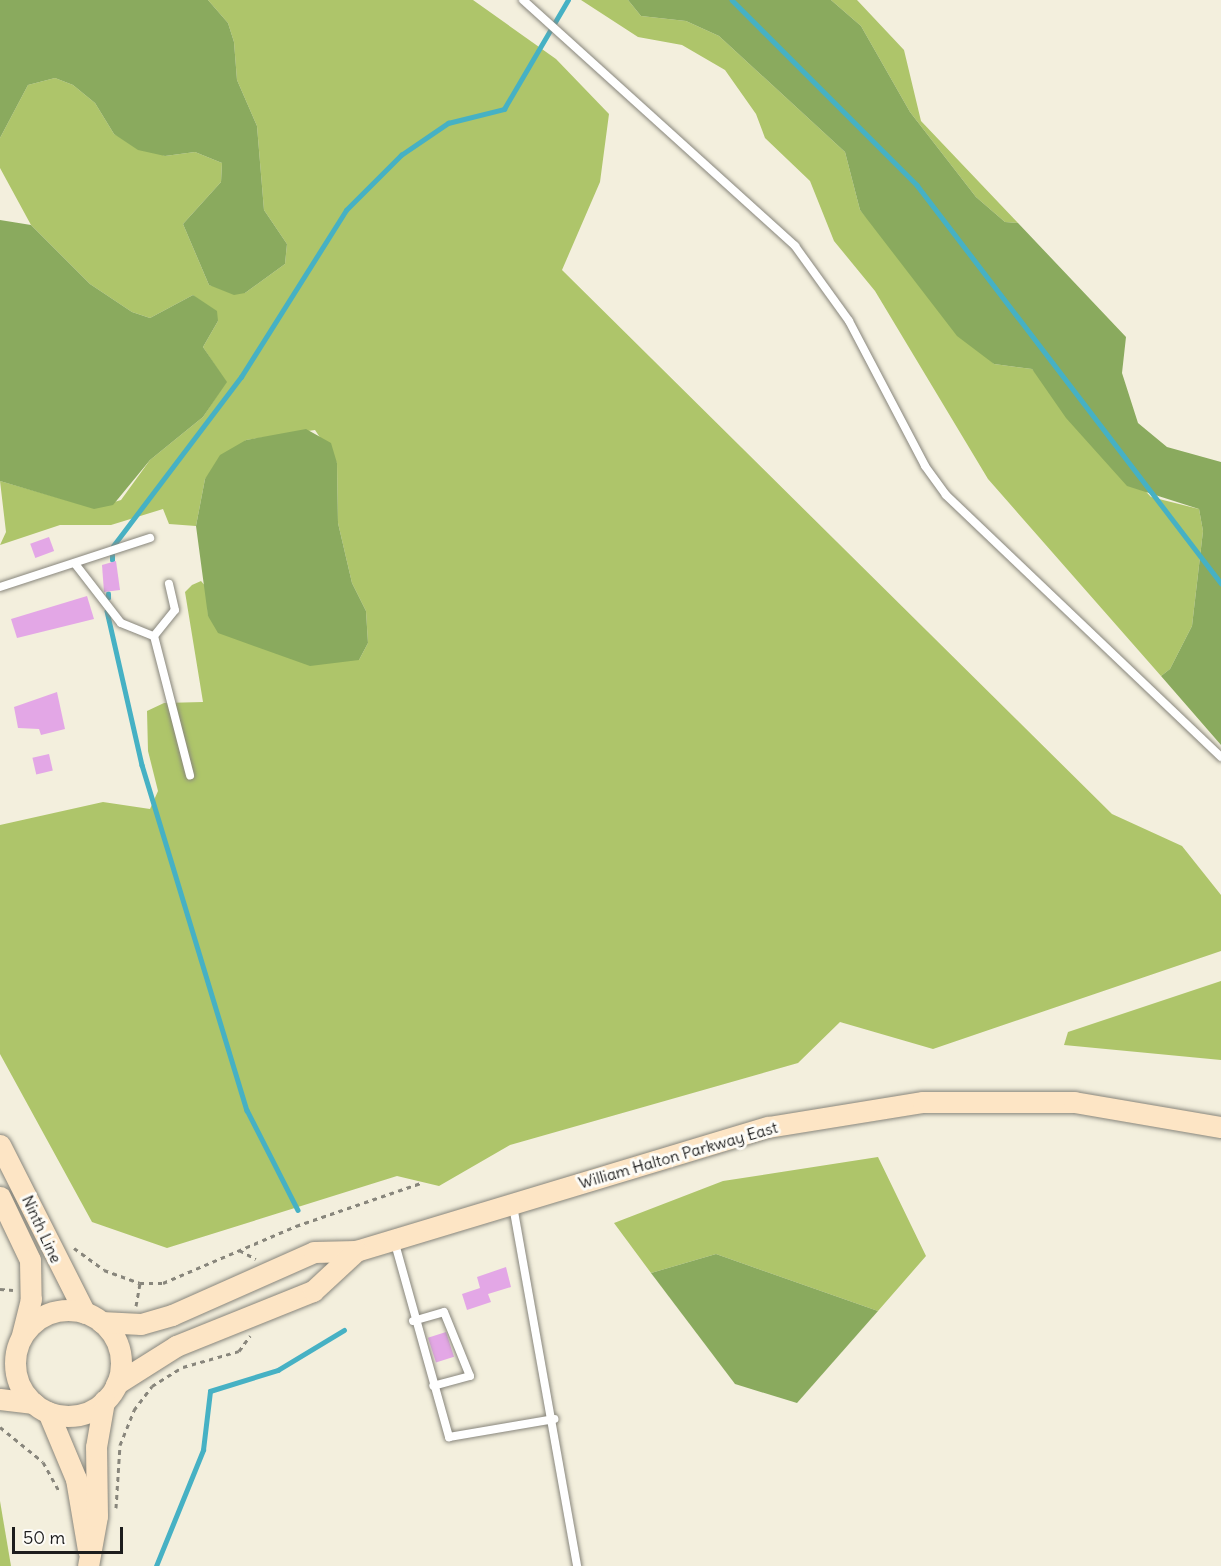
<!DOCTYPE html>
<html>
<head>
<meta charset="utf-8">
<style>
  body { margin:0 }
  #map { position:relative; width:1221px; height:1566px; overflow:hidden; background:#f3efdd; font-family:Delius,sans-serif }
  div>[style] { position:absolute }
  .green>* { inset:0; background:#aec56a }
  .forest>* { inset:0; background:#8aaa5e }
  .stream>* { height:4.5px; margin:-2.25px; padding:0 2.25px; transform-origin:2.25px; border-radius:2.25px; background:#46b1c4 }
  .building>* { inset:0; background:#e3a7e6; transform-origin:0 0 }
  .path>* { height:3px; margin-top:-1.5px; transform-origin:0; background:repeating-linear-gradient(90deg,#88867c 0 4.5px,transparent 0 9px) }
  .roads { filter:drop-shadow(0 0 2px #88867c) drop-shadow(0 0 2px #88867c) }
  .lane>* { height:8px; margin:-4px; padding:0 4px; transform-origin:4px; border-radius:4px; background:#fff }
  .secondary>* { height:21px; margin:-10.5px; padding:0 10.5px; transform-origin:10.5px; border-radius:10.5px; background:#fde5c5 }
  .secondary>.ring { margin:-10.5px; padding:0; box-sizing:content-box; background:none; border:21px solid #fde5c5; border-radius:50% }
  span { translate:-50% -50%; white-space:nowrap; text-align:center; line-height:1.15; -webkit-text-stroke:6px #fdfcf7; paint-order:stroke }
  .street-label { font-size:16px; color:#1c1c1c }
  .scale { position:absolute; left:12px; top:1527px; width:111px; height:27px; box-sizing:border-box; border:3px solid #1c1c1c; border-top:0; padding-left:8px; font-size:18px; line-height:21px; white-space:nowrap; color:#1c1c1c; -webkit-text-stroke:4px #fdfcf7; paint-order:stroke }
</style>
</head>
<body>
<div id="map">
  <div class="green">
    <i style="clip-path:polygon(208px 0,473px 0,556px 59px,609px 114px,600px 182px,562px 270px,1112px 814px,1182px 846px,1221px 895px,1221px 951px,933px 1049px,840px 1022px,798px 1063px,510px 1145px,439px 1186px,397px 1176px,167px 1248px,92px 1222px,0 1054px,0 825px,103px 802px,150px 809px,158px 791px,148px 751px,147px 711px,164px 703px,203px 702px,185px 592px,192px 585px,201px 581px,207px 588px,208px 616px,359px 660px,368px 643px,366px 611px,352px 583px,338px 523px,337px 463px,315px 430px,246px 440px,205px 479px,196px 526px,169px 524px,163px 509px,111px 525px,60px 525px,0 545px,6px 532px,0 481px,94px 508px,121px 500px,150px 460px,203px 417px,226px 382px,203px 347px,218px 321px,193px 295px,150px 318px,132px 312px,90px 284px,31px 225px,0 168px,0 138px,28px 85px,55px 78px,73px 85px,95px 103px,114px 134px,165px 156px,195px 152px,222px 163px,221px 182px,183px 224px,209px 285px,245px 293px,285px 264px,287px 244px,264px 210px,257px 126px,237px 80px,234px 42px,228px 23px)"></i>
    <i style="clip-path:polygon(581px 0,628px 0,641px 16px,686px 21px,719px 36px,845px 152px,860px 210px,994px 364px,1032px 369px,1151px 497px,1199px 509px,1203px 531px,1192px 626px,1170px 669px,1161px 676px,988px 479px,875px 291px,834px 241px,810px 181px,765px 138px,756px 114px,725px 70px,682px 45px,638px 37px)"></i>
    <i style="clip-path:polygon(831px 0,857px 0,904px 50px,921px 121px,1018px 223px,1005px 222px,976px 197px,910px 112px,861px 26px)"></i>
    <i style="clip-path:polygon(1221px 981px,1221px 1060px,1064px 1045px,1068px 1032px)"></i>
    <i style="clip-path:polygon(878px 1157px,926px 1256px,878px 1311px,716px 1254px,651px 1273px,614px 1223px,723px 1181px)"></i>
    <i style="clip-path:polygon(0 1501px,11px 1566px,0 1566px)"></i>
  </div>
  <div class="forest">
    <i style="clip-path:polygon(0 0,208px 0,228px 23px,234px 42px,237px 80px,257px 126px,264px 210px,287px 244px,285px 264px,245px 293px,234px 295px,209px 285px,183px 224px,221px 182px,222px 163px,195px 152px,165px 156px,138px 150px,114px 134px,95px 103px,73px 85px,55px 78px,28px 85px,0 138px)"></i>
    <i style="clip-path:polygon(628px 0,831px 0,861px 26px,910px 112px,976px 197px,1005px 222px,1018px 223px,1126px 337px,1122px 373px,1138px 423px,1167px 447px,1221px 462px,1221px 745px,1161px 676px,1170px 669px,1192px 626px,1203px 531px,1199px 509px,1127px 486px,1066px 418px,1032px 369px,994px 364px,957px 336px,860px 210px,845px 152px,719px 36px,686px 21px,641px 16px)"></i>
    <i style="clip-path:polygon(0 220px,31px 225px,90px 284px,132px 312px,150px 318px,193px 295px,217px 311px,218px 321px,203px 347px,227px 382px,203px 417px,150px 460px,113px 505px,94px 509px,0 481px)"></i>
    <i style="clip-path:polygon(306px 429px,331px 443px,337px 463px,338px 523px,352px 583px,366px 611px,368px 643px,359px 660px,310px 666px,218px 633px,208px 616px,196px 526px,205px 479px,220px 455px,246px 440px)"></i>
    <i style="clip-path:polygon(716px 1254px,878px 1311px,797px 1403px,735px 1384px,651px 1273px)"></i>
  </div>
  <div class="stream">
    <i style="left:732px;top:0;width:262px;rotate:45deg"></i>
    <i style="left:917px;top:185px;width:501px;rotate:52.63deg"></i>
    <i style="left:113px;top:546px;width:212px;rotate:-52.9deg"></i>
    <i style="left:241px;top:377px;width:197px;rotate:-57.8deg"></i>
    <i style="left:346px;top:210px;width:78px;rotate:-45deg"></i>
    <i style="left:401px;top:155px;width:57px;rotate:-34.2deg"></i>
    <i style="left:448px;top:123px;width:58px;rotate:-14deg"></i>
    <i style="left:504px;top:109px;width:126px;rotate:-59.6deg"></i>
    <i style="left:112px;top:560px;width:5px;rotate:-90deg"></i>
    <i style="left:108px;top:598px;width:4px;rotate:-90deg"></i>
    <i style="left:107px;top:611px;width:158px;rotate:77.2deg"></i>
    <i style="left:142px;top:765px;width:361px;rotate:73.1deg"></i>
    <i style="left:247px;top:1110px;width:112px;rotate:63deg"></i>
    <i style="left:156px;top:1566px;width:125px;rotate:-67.9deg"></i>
    <i style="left:203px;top:1450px;width:59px;rotate:-83.2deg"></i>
    <i style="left:210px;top:1391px;width:71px;rotate:-17.2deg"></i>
    <i style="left:278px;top:1370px;width:77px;rotate:-31.2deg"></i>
  </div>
  <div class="building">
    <i style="left:49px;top:537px;width:15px;height:20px;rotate:70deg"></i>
    <i style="clip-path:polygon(116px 561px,120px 590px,104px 592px,102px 565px)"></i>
    <i style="clip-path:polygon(87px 596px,94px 619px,17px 638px,11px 619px)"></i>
    <i style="clip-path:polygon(57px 692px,65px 729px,41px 735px,39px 729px,18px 728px,14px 707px)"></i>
    <i style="left:49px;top:754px;width:17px;height:17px;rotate:77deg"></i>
    <i style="clip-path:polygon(506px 1267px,511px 1287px,488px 1294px,491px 1302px,467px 1310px,462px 1294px,480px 1288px,477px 1277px)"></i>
    <i style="left:446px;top:1332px;width:26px;height:19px;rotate:72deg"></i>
  </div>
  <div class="path">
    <i style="left:74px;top:1248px;width:37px;rotate:36deg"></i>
    <i style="left:104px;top:1270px;width:38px;rotate:20deg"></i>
    <i style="left:140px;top:1283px;width:23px"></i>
    <i style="left:163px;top:1283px;width:145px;rotate:-23.2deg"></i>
    <i style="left:296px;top:1226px;width:132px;rotate:-19deg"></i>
    <i style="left:239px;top:1250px;width:19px;rotate:28deg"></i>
    <i style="left:0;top:1289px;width:13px;rotate:4deg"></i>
    <i style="left:136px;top:1306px;width:23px;rotate:-80deg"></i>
    <i style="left:0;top:1427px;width:55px;rotate:39.1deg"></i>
    <i style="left:43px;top:1462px;width:33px;rotate:61deg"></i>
    <i style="left:116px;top:1508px;width:63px;rotate:-86.4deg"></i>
    <i style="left:120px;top:1445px;width:38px;rotate:-68deg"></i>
    <i style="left:134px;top:1410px;width:30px;rotate:-53deg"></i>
    <i style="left:152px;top:1386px;width:36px;rotate:-32deg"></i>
    <i style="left:183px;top:1367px;width:58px;rotate:-15.9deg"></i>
    <i style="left:239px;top:1351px;width:19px;rotate:-54deg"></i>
  </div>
  <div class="roads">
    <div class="lane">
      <i style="left:523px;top:0;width:367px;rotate:42.1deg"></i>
      <i style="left:795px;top:246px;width:92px;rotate:54.2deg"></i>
      <i style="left:849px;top:321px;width:164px;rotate:62.3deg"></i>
      <i style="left:925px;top:466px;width:36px;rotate:54deg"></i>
      <i style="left:946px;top:495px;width:380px;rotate:43.6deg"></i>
      <i style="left:76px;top:565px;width:73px;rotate:52.2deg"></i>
      <i style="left:121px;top:623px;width:35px;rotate:22deg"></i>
      <i style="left:154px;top:636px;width:144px;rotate:75.5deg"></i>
      <i style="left:0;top:587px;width:158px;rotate:-18.1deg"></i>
      <i style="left:154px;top:636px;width:33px;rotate:-51deg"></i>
      <i style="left:175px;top:610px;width:27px;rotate:-103deg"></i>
      <i style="left:513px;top:1206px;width:366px;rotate:79.9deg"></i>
      <i style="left:394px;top:1240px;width:205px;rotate:74.4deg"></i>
      <i style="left:449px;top:1437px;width:107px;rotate:-9.7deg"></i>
      <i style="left:413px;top:1321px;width:32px;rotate:-16deg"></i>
      <i style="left:444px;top:1312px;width:69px;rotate:67.9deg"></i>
      <i style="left:470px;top:1376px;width:38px;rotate:165deg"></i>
    </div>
    <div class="secondary">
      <i style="left:0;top:1145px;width:188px;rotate:63.2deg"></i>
      <i style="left:0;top:1197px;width:70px;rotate:64.5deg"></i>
      <i style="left:30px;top:1260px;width:39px;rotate:89deg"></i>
      <i style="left:31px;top:1299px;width:37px;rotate:104deg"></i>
      <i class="ring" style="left:15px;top:1310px;width:85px;height:85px"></i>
      <i style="left:101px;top:1322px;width:40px;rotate:2.9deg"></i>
      <i style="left:141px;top:1324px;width:32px;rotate:-16deg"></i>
      <i style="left:172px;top:1315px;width:155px;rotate:-23.9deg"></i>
      <i style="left:314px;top:1252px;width:42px;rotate:-1.4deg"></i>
      <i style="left:356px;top:1251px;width:430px;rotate:-16.8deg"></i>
      <i style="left:768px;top:1127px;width:157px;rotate:-9.2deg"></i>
      <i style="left:923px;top:1102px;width:151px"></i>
      <i style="left:1074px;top:1102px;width:149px;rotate:9.7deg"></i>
      <i style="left:116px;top:1384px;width:71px;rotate:-32.3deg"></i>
      <i style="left:176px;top:1346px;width:148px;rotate:-21.9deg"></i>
      <i style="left:313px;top:1291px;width:59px;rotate:-42.9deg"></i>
      <i style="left:0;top:1399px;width:34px;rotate:7deg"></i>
      <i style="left:48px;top:1412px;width:73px;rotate:67.3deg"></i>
      <i style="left:76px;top:1479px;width:72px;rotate:80.4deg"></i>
      <i style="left:88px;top:1566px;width:51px;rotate:-79.8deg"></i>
      <i style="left:97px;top:1516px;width:69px;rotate:-90.8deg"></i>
      <i style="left:96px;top:1447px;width:47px;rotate:-80.1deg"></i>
    </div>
  </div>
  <div class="street-label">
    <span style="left:678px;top:1155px;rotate:-16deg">William Halton Parkway East</span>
    <span style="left:42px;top:1229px;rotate:65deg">Ninth Line</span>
  </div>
  <div class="scale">50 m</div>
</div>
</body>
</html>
